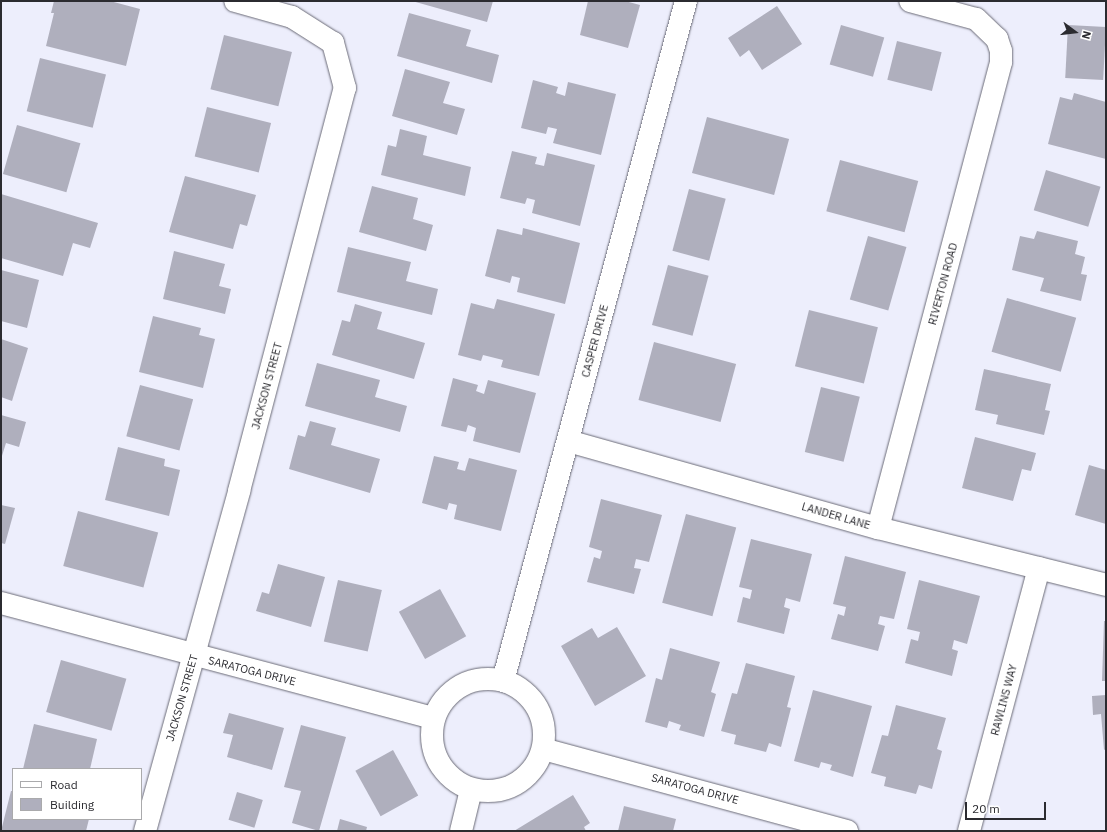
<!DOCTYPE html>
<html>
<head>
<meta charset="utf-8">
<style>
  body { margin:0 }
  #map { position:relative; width:1107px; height:832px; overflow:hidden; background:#edeefc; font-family:"IBM Plex Sans",sans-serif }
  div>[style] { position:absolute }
  .building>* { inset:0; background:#afafbd; transform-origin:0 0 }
  .roads { filter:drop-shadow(0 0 1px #6b6b77) drop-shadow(0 0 1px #6b6b77) }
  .minor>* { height:22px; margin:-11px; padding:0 11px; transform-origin:11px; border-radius:11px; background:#fff }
  .minor>.ring { margin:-11px; padding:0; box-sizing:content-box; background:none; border:22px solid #fff; border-radius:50% }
  span { translate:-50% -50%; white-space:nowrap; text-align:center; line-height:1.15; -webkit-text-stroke:4px #fff; paint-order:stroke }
  .street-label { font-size:11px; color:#2b2b30 }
  .frame { position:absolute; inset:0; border:2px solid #2b2b30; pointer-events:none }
  .legend { position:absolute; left:12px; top:768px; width:130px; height:52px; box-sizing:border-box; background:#fff; border:1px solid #aaaaac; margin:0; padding:5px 7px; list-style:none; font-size:12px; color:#2b2b30 }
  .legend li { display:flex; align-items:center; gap:8px; height:20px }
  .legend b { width:20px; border:1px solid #aaaaac }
  .north { position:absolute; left:1055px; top:12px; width:40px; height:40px; -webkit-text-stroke:3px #fff; paint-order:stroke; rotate:105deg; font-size:11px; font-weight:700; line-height:16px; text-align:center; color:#2b2b30 }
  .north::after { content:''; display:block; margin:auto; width:14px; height:18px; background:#2b2b30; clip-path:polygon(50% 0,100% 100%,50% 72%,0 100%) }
  .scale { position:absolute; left:965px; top:802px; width:81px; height:18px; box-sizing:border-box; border:2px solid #2b2b30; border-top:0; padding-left:5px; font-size:12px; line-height:14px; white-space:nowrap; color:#2b2b30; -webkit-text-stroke:3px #fff; paint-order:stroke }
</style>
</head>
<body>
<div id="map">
  <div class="building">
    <i style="clip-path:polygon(54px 1px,110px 1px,140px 9px,126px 66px,46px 46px,54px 13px,51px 13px)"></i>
    <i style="clip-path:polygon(412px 1px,493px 1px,487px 22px)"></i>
    <i style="clip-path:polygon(588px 1px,625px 1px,640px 5px,628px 48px,580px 35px)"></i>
    <i style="clip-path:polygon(777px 6px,802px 44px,762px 70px,749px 50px,740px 57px,728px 38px)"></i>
    <i style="clip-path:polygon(409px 13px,471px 30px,466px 46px,499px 55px,492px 83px,397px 56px)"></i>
    <i style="left:841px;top:25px;width:45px;height:41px;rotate:16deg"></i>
    <i style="left:1068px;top:25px;width:38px;height:53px;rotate:3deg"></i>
    <i style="left:224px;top:35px;width:70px;height:56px;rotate:14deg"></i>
    <i style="left:897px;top:41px;width:46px;height:40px;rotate:14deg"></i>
    <i style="left:40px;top:58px;width:68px;height:55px;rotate:14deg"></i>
    <i style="clip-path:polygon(405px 69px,450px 82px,443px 103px,465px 109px,457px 135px,392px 116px)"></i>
    <i style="clip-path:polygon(533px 80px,558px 87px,556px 93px,565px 96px,568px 82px,616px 94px,601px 155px,553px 143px,557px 129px,548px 127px,546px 134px,521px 128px)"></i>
    <i style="clip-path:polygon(1074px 93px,1106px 102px,1106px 159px,1048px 144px,1060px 97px,1072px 100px)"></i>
    <i style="left:207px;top:107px;width:66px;height:51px;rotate:14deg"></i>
    <i style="left:707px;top:117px;width:85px;height:58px;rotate:15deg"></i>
    <i style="left:17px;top:125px;width:66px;height:51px;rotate:16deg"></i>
    <i style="clip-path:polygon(400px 129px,427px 136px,423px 155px,471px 167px,465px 196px,381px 175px,388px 145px,396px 147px)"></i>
    <i style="clip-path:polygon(512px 151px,537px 157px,535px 164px,544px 166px,547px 153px,595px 165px,580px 226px,532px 213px,535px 200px,527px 198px,525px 204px,500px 198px)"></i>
    <i style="left:840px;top:160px;width:81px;height:53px;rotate:15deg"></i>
    <i style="left:1046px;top:170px;width:57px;height:42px;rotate:17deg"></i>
    <i style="clip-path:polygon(185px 176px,256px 195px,247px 226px,240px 224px,233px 249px,169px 232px)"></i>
    <i style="clip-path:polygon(372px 186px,418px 198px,413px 219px,433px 225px,426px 251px,359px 232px)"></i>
    <i style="left:689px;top:189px;width:38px;height:64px;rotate:15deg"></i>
    <i style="clip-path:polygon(1px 194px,98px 223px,90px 248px,73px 243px,63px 276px,1px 258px)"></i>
    <i style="clip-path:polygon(523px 228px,580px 243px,565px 304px,517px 292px,520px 278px,512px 276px,510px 283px,485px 276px,497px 229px,522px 235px)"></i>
    <i style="clip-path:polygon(1037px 231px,1078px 241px,1075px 254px,1085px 257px,1081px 274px,1087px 275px,1081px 301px,1040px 291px,1044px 278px,1012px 270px,1020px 236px,1034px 239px)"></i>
    <i style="left:868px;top:236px;width:40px;height:66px;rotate:16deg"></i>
    <i style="clip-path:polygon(348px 247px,411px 262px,406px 281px,438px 289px,432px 315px,337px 292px)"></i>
    <i style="clip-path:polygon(174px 251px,225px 264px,219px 286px,231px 289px,225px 314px,163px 299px)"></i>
    <i style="left:668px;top:265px;width:42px;height:62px;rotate:15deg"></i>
    <i style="clip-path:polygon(1px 270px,39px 280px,27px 328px,1px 321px)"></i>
    <i style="left:1007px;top:298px;width:72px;height:56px;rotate:16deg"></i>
    <i style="clip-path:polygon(497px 299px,555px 314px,539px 376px,501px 367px,503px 360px,483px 355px,481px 361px,458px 355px,471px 303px,494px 309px)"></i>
    <i style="clip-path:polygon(355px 304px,382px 312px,377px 329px,425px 343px,414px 379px,332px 355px,342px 320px,350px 322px)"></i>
    <i style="left:809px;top:310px;width:71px;height:58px;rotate:14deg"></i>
    <i style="clip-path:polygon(153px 316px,201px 328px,199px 335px,215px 339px,203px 388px,139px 372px)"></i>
    <i style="clip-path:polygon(1px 339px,28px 348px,12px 401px,1px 397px)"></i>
    <i style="left:654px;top:342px;width:85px;height:60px;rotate:15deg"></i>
    <i style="clip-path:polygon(317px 363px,380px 380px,375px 397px,407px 406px,400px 432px,305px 406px)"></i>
    <i style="clip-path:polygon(984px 369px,1051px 384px,1045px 410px,1050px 411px,1044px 435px,996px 424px,998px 415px,975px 410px)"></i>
    <i style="clip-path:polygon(453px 378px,478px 385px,476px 391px,484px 394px,488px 380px,536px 393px,520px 453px,473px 441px,476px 428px,468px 425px,466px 432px,441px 426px)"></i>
    <i style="left:140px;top:385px;width:55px;height:53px;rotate:15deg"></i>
    <i style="left:821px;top:387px;width:40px;height:67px;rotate:14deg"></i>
    <i style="clip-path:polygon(1px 415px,26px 422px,19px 447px,6px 443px,1px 459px)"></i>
    <i style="clip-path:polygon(310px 421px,336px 428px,331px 445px,380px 459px,370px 493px,289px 469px,298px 435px,305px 437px)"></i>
    <i style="clip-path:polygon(975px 437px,1036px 453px,1031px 471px,1022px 469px,1013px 501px,962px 488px)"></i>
    <i style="clip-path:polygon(118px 447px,165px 459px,164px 466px,180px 470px,169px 516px,105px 500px)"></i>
    <i style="clip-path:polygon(434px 456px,459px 462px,457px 469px,465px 471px,469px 458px,517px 470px,501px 531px,454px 519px,457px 505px,449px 503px,447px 510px,422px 503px)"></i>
    <i style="clip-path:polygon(1089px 465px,1106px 470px,1106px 524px,1075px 515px)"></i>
    <i style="clip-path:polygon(601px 499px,662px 515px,649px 562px,636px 559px,634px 568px,641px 569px,634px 594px,587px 582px,594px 557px,600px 559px,602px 551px,589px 547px)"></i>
    <i style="clip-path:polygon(1px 505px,15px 508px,5px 544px,1px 543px)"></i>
    <i style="left:78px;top:511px;width:83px;height:57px;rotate:15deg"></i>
    <i style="left:686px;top:514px;width:52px;height:92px;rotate:15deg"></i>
    <i style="clip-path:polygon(751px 539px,812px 554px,800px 602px,786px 598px,784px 607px,790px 609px,784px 634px,737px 622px,743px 597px,750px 599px,752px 590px,739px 587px)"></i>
    <i style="clip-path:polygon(845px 556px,906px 572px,894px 619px,880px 616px,878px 624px,885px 626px,878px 651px,831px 639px,838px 614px,844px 616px,846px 607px,833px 604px)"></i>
    <i style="clip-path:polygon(278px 564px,325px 577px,311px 627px,256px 611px,262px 592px,269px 594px)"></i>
    <i style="left:338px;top:580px;width:45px;height:63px;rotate:13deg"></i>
    <i style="clip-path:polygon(919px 580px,980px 596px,967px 644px,954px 640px,952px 649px,958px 651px,952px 676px,905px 663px,911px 639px,918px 641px,920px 632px,907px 629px)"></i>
    <i style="left:440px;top:589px;width:54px;height:47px;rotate:61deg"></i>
    <i style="clip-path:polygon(1104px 621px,1106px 621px,1106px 681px,1102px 681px)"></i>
    <i style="clip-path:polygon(617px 627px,646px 676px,595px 706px,561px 646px,592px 628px,598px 638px)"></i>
    <i style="clip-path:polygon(670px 648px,720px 662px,711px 692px,716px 694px,704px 737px,679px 730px,681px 725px,669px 721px,667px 728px,645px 722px,656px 678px,662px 680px)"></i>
    <i style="left:61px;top:660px;width:68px;height:54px;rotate:16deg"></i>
    <i style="clip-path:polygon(746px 663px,795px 676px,787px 707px,791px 708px,781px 747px,769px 743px,766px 752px,734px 744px,736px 735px,721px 731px,732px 693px,737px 694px)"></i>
    <i style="clip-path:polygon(813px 690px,872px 706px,853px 777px,830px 770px,832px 765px,821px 762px,819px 768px,794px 761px)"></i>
    <i style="clip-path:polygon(1106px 695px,1106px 749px,1104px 750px,1101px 714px,1093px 715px,1092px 696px)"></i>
    <i style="clip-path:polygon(896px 705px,946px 718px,937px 749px,942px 751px,932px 789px,919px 785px,916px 794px,884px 786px,886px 777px,871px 773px,882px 735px,888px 736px)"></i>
    <i style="clip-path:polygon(229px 713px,284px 728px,272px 770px,227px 757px,233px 735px,223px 733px)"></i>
    <i style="clip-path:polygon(34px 724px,97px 739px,90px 769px,23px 769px)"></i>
    <i style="clip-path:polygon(301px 725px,346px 737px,319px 831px,292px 823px,301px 791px,284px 787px)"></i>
    <i style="left:393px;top:750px;width:52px;height:43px;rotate:61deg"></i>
    <i style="clip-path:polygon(11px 791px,13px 791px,13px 819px,89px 819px,86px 831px,1px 831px)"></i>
    <i style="left:237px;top:792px;width:27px;height:29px;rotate:17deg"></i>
    <i style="clip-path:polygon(573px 795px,590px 823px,584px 827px,586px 831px,514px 831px)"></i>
    <i style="clip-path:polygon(624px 806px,676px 819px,673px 831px,618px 831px)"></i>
    <i style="clip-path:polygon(340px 819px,367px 827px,366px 831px,337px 831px)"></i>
  </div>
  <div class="roads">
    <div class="minor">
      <i style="left:568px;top:441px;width:322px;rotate:15.7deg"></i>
      <i style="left:878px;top:528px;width:235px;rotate:14deg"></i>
      <i style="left:878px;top:528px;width:482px;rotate:-75.2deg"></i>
      <i style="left:1001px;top:62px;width:11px;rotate:-90deg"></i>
      <i style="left:1001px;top:51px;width:13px;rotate:-108deg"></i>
      <i style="left:997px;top:39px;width:29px;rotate:-136deg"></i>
      <i style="left:976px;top:19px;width:68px;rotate:-164.7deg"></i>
      <i style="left:1px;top:603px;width:448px;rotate:14.9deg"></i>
      <i class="ring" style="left:432px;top:679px;width:90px;height:90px"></i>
      <i style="left:503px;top:681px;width:704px;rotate:-74.94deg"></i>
      <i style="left:543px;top:749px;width:315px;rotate:15.1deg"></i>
      <i style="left:145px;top:831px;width:353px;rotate:-74.5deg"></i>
      <i style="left:239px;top:491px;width:417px;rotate:-75.3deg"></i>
      <i style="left:345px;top:88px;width:47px;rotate:-104.9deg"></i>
      <i style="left:333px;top:43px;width:49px;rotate:-147.6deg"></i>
      <i style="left:292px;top:17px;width:59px;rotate:-164.3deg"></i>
      <i style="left:461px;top:831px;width:42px;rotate:-76.3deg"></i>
      <i style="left:969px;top:831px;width:272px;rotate:-75.1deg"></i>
    </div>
  </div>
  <div class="street-label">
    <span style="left:943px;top:284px;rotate:-75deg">RIVERTON ROAD</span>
    <span style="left:595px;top:341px;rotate:-75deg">CASPER DRIVE</span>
    <span style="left:267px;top:386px;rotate:-75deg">JACKSON STREET</span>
    <span style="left:836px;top:516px;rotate:16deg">LANDER LANE</span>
    <span style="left:252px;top:671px;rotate:14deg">SARATOGA DRIVE</span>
    <span style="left:182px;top:698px;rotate:-74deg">JACKSON STREET</span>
    <span style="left:1004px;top:700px;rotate:-75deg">RAWLINS WAY</span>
    <span style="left:695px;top:789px;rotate:15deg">SARATOGA DRIVE</span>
  </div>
  <div class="frame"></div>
  <ul class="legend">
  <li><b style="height:5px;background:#fff"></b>Road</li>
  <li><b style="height:11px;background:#afafbd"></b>Building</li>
  </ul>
  <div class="north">N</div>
  <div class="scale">20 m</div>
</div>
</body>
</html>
